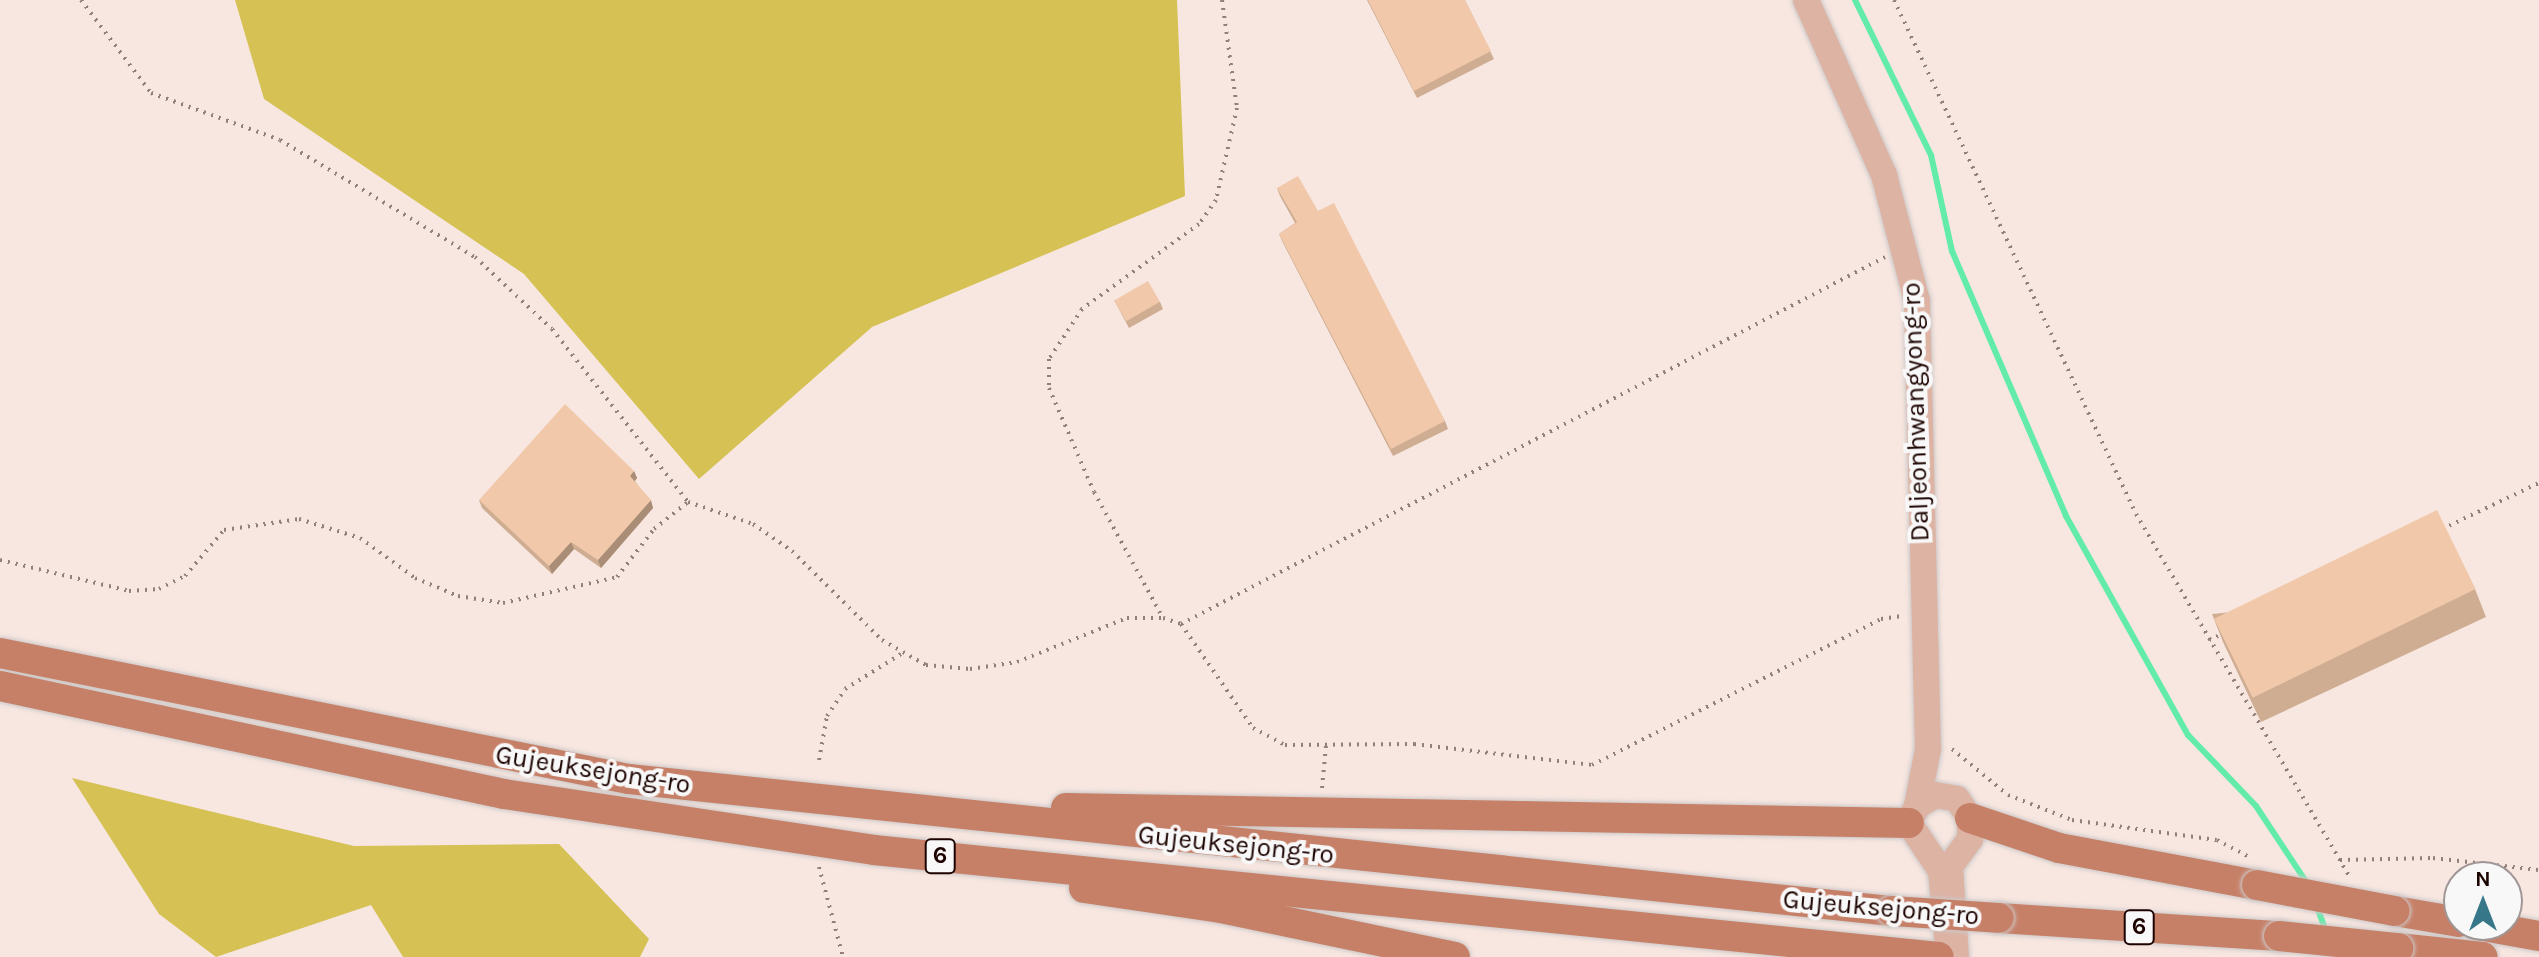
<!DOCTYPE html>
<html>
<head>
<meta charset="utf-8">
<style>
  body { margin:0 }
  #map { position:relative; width:2539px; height:957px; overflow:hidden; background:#f8e7e1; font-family:Karla,sans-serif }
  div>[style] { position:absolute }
  .green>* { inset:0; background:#d5c154 }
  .stream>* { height:6px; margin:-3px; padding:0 3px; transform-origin:3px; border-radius:3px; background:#63eca9 }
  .path>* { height:4px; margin-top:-2px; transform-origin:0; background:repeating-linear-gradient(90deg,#937e79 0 2px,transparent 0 8px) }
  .roads { filter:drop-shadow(0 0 2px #cdc8c7) drop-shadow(0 0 2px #cdc8c7) }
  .major>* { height:26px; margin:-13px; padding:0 13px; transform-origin:13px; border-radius:13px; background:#ddb3a4 }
  .highway>* { height:30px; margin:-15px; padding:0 15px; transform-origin:15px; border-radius:15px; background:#c78068 }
  .bridges { filter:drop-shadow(0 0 2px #cdc8c7) drop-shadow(0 0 2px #cdc8c7) }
  .highway-bridge>* { height:30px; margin:-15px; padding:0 15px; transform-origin:15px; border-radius:15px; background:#c78068 }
  .wall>* { inset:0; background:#cfad92 }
  .shaded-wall>* { inset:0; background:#a98d77 }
  .building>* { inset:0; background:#f1c9aa; transform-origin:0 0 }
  span { translate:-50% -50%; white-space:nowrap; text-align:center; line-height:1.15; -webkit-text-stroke:8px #f8f8f8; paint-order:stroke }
  .shield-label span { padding:2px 6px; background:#f8f8f8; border:2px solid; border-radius:6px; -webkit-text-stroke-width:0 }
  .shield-label { font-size:24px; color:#1c0300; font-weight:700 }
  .street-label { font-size:26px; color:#1c0300 }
  .north { position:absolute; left:2443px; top:861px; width:80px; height:80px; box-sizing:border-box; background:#f8f8f8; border:2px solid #a09695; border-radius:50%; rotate:0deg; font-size:22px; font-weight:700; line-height:32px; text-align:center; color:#1c0300 }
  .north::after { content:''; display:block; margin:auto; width:28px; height:36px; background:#36778a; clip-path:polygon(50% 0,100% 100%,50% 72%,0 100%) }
</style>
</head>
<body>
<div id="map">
  <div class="green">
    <i style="clip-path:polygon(235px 0,1177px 0,1185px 196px,872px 327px,699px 479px,524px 274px,264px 99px)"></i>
    <i style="clip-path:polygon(72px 778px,354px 846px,559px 844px,649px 939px,640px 957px,403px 957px,371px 905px,216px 957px,159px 914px)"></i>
  </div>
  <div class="stream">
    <i style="left:1855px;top:0;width:173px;rotate:63.9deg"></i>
    <i style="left:1931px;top:155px;width:98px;rotate:77.7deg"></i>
    <i style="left:1952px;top:251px;width:288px;rotate:66.7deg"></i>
    <i style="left:2066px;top:516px;width:251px;rotate:60.9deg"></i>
    <i style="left:2188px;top:735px;width:98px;rotate:46.2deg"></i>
    <i style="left:2256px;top:806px;width:96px;rotate:56.5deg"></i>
    <i style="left:2316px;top:904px;width:29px;rotate:70deg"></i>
  </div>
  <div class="path">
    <i style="left:81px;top:0;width:116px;rotate:53deg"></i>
    <i style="left:151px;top:93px;width:137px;rotate:20deg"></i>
    <i style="left:280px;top:140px;width:227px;rotate:31deg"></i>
    <i style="left:475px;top:257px;width:105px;rotate:43.1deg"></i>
    <i style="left:552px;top:329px;width:220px;rotate:51.8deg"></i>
    <i style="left:1222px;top:0;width:109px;rotate:82.1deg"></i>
    <i style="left:1237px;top:108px;width:94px;rotate:102.9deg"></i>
    <i style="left:1216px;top:200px;width:29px;rotate:125deg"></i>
    <i style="left:1199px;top:224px;width:145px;rotate:144deg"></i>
    <i style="left:1082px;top:309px;width:60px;rotate:123.4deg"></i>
    <i style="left:1049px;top:359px;width:29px;rotate:90deg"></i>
    <i style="left:1049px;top:388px;width:113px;rotate:66.6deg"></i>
    <i style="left:1094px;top:492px;width:144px;rotate:61.3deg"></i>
    <i style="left:1163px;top:618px;width:19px;rotate:18deg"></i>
    <i style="left:1181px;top:624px;width:126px;rotate:55.3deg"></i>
    <i style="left:1253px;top:728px;width:36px;rotate:28deg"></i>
    <i style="left:1285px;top:745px;width:129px;rotate:-0.4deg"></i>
    <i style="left:1414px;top:744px;width:179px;rotate:6.7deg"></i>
    <i style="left:1592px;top:765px;width:324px;rotate:-26.8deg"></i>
    <i style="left:1881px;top:619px;width:21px;rotate:-8deg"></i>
    <i style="left:1894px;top:0;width:568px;rotate:64.79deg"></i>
    <i style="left:2136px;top:514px;width:421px;rotate:59.5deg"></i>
    <i style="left:2442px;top:529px;width:107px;rotate:-25.4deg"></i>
    <i style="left:0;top:560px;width:133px;rotate:13.5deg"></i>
    <i style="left:129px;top:591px;width:30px;rotate:-4deg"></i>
    <i style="left:159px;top:589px;width:29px;rotate:-27deg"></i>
    <i style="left:185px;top:576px;width:60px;rotate:-49.7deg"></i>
    <i style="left:224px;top:530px;width:76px;rotate:-8.3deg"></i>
    <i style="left:299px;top:519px;width:64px;rotate:17.3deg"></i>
    <i style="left:360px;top:538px;width:68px;rotate:36deg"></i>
    <i style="left:415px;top:578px;width:47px;rotate:22.7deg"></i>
    <i style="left:458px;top:596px;width:46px;rotate:8.8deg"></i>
    <i style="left:503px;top:603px;width:117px;rotate:-12.8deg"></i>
    <i style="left:617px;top:577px;width:61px;rotate:-52.4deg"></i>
    <i style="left:654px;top:529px;width:43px;rotate:-38.5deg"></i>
    <i style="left:688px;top:502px;width:69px;rotate:18.7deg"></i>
    <i style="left:753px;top:524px;width:47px;rotate:34.7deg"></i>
    <i style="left:792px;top:551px;width:127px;rotate:44.7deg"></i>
    <i style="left:882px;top:640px;width:51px;rotate:29.6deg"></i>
    <i style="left:926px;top:665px;width:44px;rotate:5.2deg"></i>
    <i style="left:970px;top:669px;width:48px;rotate:-8.5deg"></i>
    <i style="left:1017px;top:662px;width:118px;rotate:-21.8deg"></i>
    <i style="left:1127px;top:618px;width:36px"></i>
    <i style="left:1181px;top:624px;width:794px;rotate:-27.53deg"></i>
    <i style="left:2209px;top:640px;width:17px;rotate:-25deg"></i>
    <i style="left:1952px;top:749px;width:72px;rotate:39.4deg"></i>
    <i style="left:2008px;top:795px;width:69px;rotate:21.3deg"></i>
    <i style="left:2072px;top:820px;width:146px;rotate:7.9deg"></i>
    <i style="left:2217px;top:840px;width:38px;rotate:28deg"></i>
    <i style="left:819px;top:760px;width:45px;rotate:-79.7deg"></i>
    <i style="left:827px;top:716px;width:32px;rotate:-56deg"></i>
    <i style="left:845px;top:689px;width:66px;rotate:-32deg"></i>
    <i style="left:1322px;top:788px;width:42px;rotate:-84.6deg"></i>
    <i style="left:2340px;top:860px;width:93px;rotate:-1.2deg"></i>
    <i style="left:2433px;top:858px;width:107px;rotate:6.5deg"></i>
    <i style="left:819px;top:867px;width:93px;rotate:75.1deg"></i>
  </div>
  <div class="roads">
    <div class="major">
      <i style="left:1806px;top:0;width:192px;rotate:66deg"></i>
      <i style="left:1884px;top:175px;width:130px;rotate:75.3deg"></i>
      <i style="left:1917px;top:301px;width:448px;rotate:88.6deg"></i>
      <i style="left:1928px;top:749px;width:58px;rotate:100.9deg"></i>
      <i style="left:1949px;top:957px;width:86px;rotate:-95.3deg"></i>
      <i style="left:1941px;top:871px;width:58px;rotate:-123.7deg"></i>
      <i style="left:1909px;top:823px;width:19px;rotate:-65deg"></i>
      <i style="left:1917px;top:806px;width:21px;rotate:-31deg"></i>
      <i style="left:1935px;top:795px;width:22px;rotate:10deg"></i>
      <i style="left:1957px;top:799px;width:23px;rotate:56deg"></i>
      <i style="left:1970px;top:818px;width:21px;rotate:90deg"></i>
      <i style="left:1970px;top:839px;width:34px;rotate:126deg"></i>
      <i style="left:1950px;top:867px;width:90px;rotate:86.2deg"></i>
    </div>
    <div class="highway">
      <i style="left:0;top:653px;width:641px;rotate:11.33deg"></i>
      <i style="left:629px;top:779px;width:1270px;rotate:5.97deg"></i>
      <i style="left:0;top:686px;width:515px;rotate:12.09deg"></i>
      <i style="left:504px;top:794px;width:374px;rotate:8.6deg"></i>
      <i style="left:874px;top:850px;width:1070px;rotate:5.74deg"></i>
      <i style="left:1066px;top:808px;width:843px;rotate:1.02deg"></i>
      <i style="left:1970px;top:818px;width:94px;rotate:18.6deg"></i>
      <i style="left:2059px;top:848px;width:201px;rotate:10.6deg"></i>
      <i style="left:1084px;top:888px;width:138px;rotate:8.3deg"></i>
      <i style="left:1221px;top:908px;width:239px;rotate:11.8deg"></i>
      <i style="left:2395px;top:911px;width:65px;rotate:9.8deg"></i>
      <i style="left:1999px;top:918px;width:281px;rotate:3.7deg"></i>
      <i style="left:2478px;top:925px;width:62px;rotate:10.2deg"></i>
      <i style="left:2398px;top:948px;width:85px;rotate:6deg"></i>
    </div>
  </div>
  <div class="bridges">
    <div class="highway-bridge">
      <i style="left:2257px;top:885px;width:140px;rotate:10.7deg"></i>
      <i style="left:1892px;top:911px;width:107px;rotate:3.7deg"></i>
      <i style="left:2279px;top:936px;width:120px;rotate:5.8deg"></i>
    </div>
  </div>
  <div class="wall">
    <i style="clip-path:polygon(1367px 0,1465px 0,1494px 59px,1417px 98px)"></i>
    <i style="clip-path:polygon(1277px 188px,1318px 211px,1445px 421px,1448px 429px,1393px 456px,1282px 241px,1279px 234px,1295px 223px,1280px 196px)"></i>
    <i style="clip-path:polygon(1114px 300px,1160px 302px,1163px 309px,1129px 328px)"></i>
    <i style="clip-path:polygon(634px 471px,637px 478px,635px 481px,653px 508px,601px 568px,574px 549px,552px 574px,482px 508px,479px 500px)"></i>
    <i style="clip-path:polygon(2475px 589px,2486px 617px,2261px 722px,2223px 642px,2212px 614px)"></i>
  </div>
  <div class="shaded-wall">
    <i style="clip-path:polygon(634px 471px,637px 478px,633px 483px,630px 476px)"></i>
    <i style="clip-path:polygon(651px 500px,653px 508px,601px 568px,598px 560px)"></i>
    <i style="clip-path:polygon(571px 542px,574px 549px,552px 574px,549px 566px)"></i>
  </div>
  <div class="building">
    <i style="clip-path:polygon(1368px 0,1465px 0,1491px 51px,1414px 91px)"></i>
    <i style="clip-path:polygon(1298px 176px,1318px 211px,1334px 203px,1445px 421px,1391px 449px,1279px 234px,1297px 222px,1277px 188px)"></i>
    <i style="left:1148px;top:281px;width:24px;height:39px;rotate:60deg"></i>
    <i style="clip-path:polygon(565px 404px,634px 471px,630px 476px,651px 500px,598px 560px,571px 542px,549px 566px,479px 500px)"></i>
    <i style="left:2437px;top:510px;width:88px;height:248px;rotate:64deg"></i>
  </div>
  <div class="shield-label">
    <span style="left:940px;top:856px">6</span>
    <span style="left:2139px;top:927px">6</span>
  </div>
  <div class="street-label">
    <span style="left:1916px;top:412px;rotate:-92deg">Daljeonhwangyong-ro</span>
    <span style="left:593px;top:770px;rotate:9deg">Gujeuksejong-ro</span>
    <span style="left:1236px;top:845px;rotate:6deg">Gujeuksejong-ro</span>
    <span style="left:1881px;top:908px;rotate:5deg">Gujeuksejong-ro</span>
  </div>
  <div class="north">N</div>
</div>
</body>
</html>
